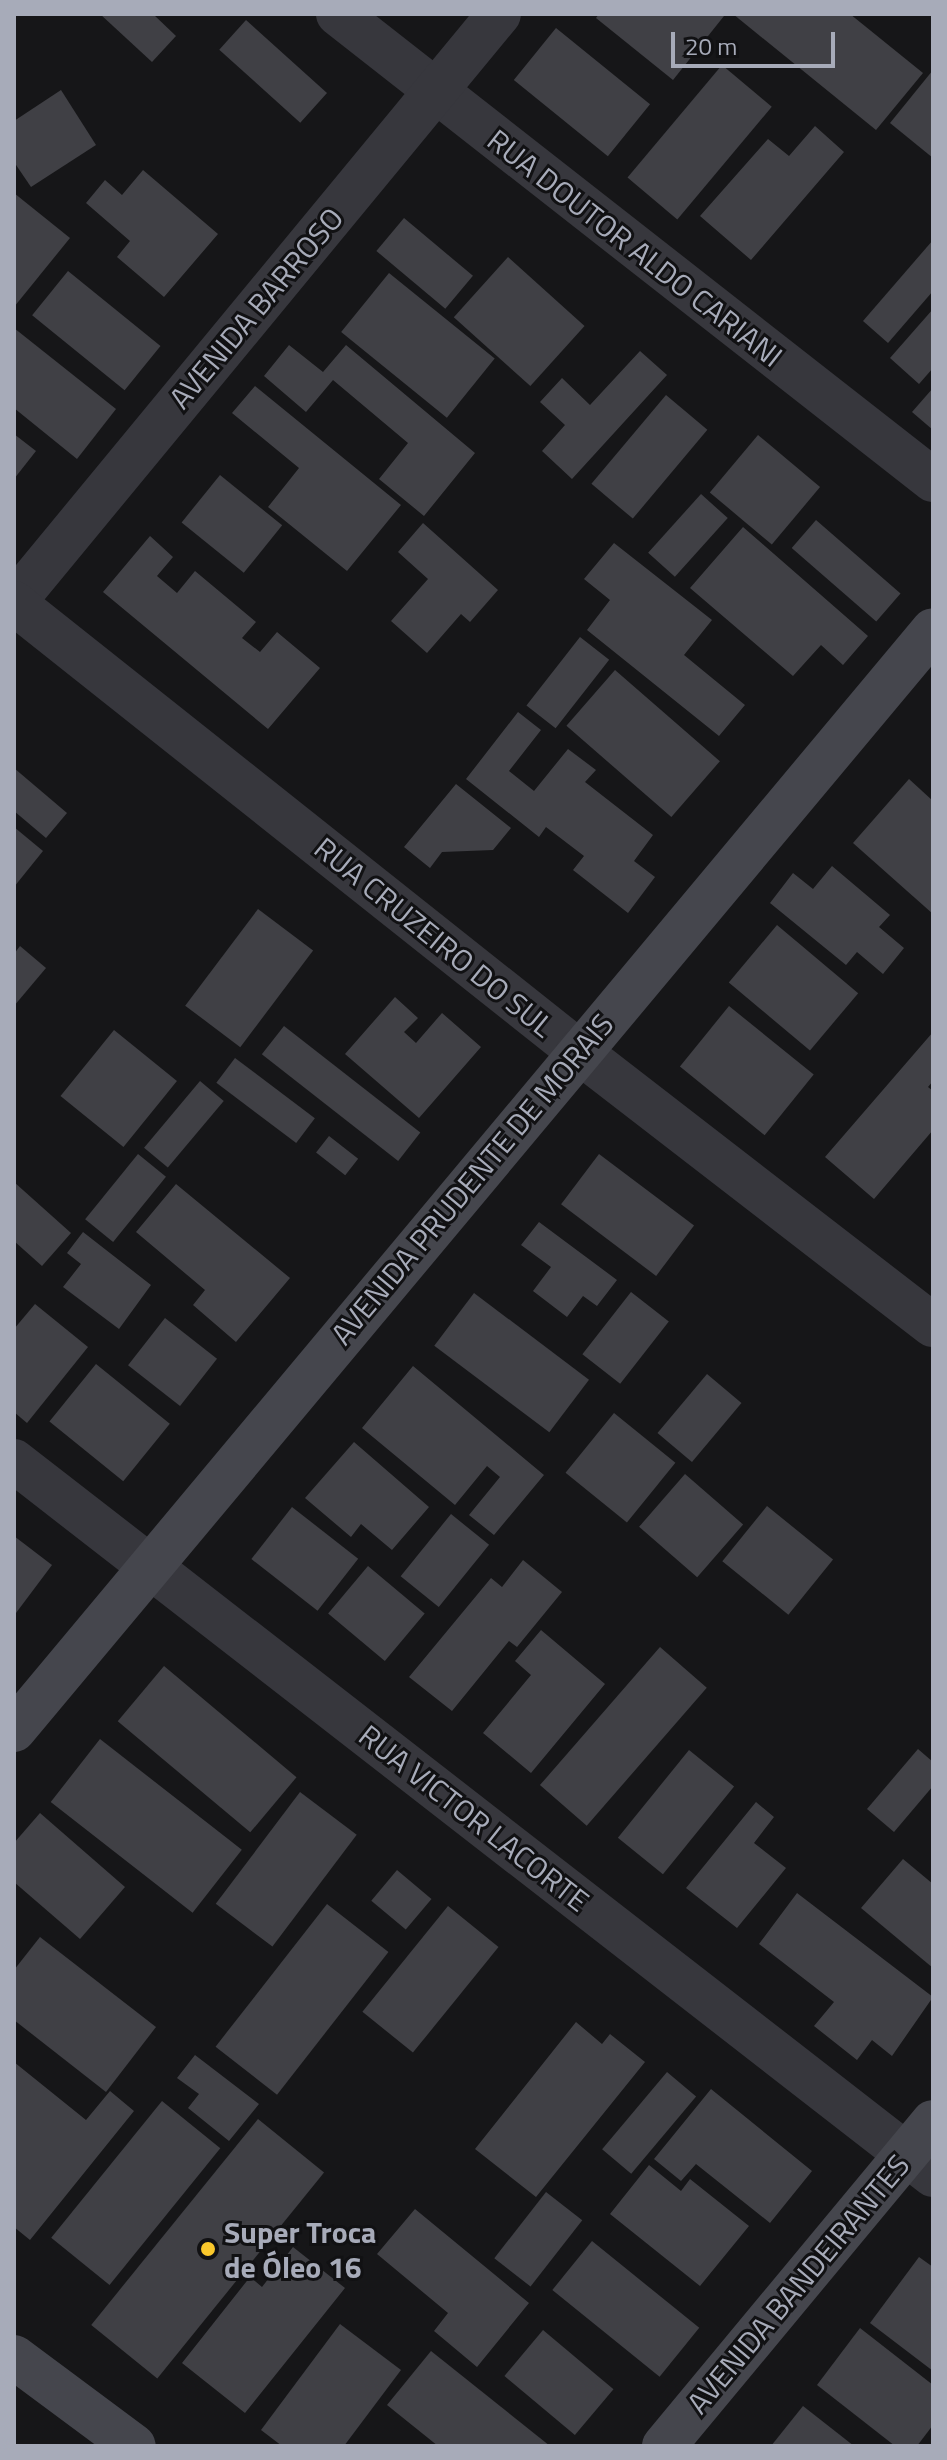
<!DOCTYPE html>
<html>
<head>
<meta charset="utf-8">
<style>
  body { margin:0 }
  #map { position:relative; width:947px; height:2460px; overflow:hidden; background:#161618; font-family:"Titillium Web",sans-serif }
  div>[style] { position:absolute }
  .building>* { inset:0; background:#404045; transform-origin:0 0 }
  .street>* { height:44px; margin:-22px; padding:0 22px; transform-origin:22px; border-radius:22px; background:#37373d }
  .secondary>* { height:44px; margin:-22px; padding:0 22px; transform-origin:22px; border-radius:22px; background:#45464d }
  .dots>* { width:22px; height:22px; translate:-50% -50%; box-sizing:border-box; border:4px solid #111113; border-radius:50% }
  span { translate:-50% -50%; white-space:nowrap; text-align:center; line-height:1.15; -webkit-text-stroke:6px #111113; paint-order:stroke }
  .street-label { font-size:30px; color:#a7abb9 }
  .poi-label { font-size:30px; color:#a7abb9; font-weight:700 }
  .left { translate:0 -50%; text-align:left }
  .frame { position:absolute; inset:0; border:16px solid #a7abb9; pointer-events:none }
  .scale { position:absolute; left:671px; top:32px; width:164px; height:36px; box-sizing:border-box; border:4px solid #a7abb9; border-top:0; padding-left:10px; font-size:24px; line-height:28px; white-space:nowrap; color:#a7abb9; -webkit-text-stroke:6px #111113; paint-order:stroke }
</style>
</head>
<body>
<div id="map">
  <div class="building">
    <i style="clip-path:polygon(100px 14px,153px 14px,176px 36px,152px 62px)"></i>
    <i style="clip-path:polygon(599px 14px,721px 14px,724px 16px,673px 80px,596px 18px)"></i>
    <i style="clip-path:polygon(733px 14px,850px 14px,923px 73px,876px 130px)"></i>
    <i style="left:246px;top:20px;width:109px;height:40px;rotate:42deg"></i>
    <i style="left:556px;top:28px;width:121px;height:67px;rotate:39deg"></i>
    <i style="left:722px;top:65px;width:65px;height:147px;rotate:40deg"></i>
    <i style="clip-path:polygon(933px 70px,933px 158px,890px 123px)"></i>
    <i style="clip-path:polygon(61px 90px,96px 145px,31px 187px,14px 162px,14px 121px)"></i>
    <i style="clip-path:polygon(815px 126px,844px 152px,751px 260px,700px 216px,768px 139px,789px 156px)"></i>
    <i style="clip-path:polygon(143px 170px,218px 234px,164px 297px,117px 257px,130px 241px,86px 203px,105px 180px,122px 195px)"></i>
    <i style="clip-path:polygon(14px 193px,70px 238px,14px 307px)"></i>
    <i style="left:404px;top:218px;width:90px;height:43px;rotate:40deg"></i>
    <i style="clip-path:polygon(933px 240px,933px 291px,888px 343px,863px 321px)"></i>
    <i style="left:508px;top:257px;width:103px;height:81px;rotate:42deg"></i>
    <i style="left:68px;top:271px;width:119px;height:57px;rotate:39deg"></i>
    <i style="left:389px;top:273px;width:136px;height:76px;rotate:39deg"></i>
    <i style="clip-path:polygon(933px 309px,933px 368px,919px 384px,890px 358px)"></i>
    <i style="clip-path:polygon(14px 328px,116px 409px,77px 459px,14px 408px)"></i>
    <i style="clip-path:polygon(289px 345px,323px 372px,346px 345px,475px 453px,424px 516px,379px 479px,408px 443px,333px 380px,306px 412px,264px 376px)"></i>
    <i style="clip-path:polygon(640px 351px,667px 375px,572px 479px,542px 451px,565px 425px,540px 402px,562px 378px,590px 405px)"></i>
    <i style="clip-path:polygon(255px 386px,401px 505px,347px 571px,268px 507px,299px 468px,232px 413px)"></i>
    <i style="clip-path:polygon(933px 388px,933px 430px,912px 412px)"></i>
    <i style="left:666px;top:395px;width:54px;height:116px;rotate:40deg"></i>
    <i style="clip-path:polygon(14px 434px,36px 451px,14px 479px)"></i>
    <i style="left:758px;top:435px;width:81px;height:75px;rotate:40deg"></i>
    <i style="left:220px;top:475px;width:80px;height:61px;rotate:39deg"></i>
    <i style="left:701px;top:494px;width:36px;height:79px;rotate:42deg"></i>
    <i style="left:816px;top:520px;width:112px;height:37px;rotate:41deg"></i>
    <i style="clip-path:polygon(423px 523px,498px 590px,470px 622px,461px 614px,427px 653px,391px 621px,428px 579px,398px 552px)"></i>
    <i style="clip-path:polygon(743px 527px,868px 636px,843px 665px,821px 645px,793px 676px,690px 588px)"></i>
    <i style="clip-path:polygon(150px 536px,173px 557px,157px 576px,177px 593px,195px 571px,256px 622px,242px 638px,260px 652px,277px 632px,320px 668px,268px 729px,103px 592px)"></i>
    <i style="clip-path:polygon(614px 543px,712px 620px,684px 655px,745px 705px,719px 736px,587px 630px,610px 600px,584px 579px)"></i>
    <i style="left:580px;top:637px;width:37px;height:87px;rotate:38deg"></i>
    <i style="left:615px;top:670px;width:139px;height:74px;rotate:41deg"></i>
    <i style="clip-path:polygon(518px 712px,541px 730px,509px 771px,534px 791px,568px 749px,596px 770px,585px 782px,653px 835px,634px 861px,655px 877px,628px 913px,573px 870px,584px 856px,546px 827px,539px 837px,466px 779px)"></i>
    <i style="clip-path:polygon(14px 768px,67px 813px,46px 838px,14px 811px)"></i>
    <i style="clip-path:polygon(909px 779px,933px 801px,933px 914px,853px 843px)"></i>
    <i style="clip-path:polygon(456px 784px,511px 828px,493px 850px,442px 852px,430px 868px,404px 847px)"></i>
    <i style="clip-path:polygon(14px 827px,43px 851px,14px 887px)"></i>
    <i style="clip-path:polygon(832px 866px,890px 915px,879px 927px,904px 948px,883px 974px,857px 952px,846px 965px,770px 903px,793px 873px,813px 889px)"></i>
    <i style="left:258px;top:909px;width:69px;height:121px;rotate:37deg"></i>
    <i style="left:777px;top:925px;width:106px;height:75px;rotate:40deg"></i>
    <i style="clip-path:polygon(20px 946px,46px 968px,14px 1006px,14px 954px)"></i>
    <i style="clip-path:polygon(395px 997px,418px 1018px,404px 1032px,416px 1043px,442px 1013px,481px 1047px,419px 1118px,345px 1054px)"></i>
    <i style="left:729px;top:1006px;width:109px;height:78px;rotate:39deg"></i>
    <i style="left:284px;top:1026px;width:173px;height:36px;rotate:38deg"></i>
    <i style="left:114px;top:1030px;width:81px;height:85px;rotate:39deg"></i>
    <i style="clip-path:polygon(933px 1032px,933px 1081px,928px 1087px,933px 1091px,933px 1130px,874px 1199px,825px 1157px)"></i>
    <i style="left:235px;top:1058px;width:100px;height:31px;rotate:37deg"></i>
    <i style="left:200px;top:1081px;width:31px;height:87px;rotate:40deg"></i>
    <i style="left:329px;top:1136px;width:37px;height:21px;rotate:38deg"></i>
    <i style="left:138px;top:1154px;width:36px;height:84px;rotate:39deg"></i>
    <i style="left:599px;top:1154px;width:119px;height:63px;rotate:37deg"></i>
    <i style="clip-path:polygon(14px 1182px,71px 1233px,42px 1266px,14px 1241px)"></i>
    <i style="clip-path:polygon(176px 1184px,290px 1278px,236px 1342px,193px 1305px,205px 1290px,136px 1232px)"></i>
    <i style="clip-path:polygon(539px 1222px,617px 1280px,597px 1306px,583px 1296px,567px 1317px,533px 1291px,551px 1267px,521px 1245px)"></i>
    <i style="clip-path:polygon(83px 1232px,151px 1285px,119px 1329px,63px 1287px,81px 1264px,67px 1253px)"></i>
    <i style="left:631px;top:1292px;width:48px;height:79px;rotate:38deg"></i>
    <i style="left:474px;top:1293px;width:144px;height:66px;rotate:37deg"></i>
    <i style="clip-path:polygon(35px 1304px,88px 1347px,27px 1423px,14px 1412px,14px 1329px)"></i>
    <i style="left:165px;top:1318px;width:66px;height:60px;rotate:38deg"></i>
    <i style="left:96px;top:1364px;width:95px;height:74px;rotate:39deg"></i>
    <i style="clip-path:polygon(413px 1366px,544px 1475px,494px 1535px,469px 1515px,500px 1477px,487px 1466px,455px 1505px,362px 1428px)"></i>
    <i style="left:707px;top:1374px;width:45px;height:77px;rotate:40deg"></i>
    <i style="left:614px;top:1413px;width:79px;height:77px;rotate:39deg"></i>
    <i style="clip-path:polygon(354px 1442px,429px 1507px,392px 1550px,361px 1524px,351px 1537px,305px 1498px)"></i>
    <i style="left:685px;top:1474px;width:77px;height:70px;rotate:41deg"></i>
    <i style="left:767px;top:1506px;width:85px;height:71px;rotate:39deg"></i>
    <i style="left:292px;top:1507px;width:84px;height:66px;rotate:38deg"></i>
    <i style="left:451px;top:1514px;width:49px;height:80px;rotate:39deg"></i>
    <i style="clip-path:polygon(14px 1536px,52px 1565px,16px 1613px,14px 1612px)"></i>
    <i style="clip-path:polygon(523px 1560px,562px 1592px,517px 1647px,509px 1641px,452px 1711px,409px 1677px,491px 1578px,502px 1587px)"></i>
    <i style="left:368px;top:1566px;width:74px;height:62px;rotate:40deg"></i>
    <i style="clip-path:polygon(541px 1630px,605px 1684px,531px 1773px,483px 1733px,531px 1675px,515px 1661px)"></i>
    <i style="left:660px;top:1647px;width:62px;height:183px;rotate:41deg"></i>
    <i style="left:164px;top:1666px;width:173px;height:72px;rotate:40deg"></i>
    <i style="left:100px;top:1739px;width:180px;height:80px;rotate:38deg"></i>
    <i style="clip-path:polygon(918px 1749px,933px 1762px,933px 1786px,894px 1832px,867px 1809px)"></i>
    <i style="left:689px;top:1750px;width:58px;height:113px;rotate:39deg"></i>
    <i style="left:300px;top:1792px;width:71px;height:140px;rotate:37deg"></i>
    <i style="clip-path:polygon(756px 1802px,774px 1817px,754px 1843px,786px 1868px,737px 1928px,686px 1888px)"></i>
    <i style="clip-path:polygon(40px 1813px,125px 1887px,80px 1939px,14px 1882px,14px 1843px)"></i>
    <i style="clip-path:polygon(903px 1859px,933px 1884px,933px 1968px,861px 1908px)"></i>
    <i style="left:397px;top:1870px;width:45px;height:40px;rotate:40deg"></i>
    <i style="clip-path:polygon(797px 1893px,933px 1997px,892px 2056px,872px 2040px,857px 2060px,814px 2026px,834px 2002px,759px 1944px)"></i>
    <i style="left:327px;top:1904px;width:78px;height:181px;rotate:38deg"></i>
    <i style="left:448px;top:1906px;width:65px;height:136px;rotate:39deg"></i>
    <i style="clip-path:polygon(40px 1937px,156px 2027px,106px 2092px,14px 2020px,14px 1970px)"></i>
    <i style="clip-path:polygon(576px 2022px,602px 2044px,610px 2034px,645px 2062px,536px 2197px,475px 2149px)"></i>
    <i style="clip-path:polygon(195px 2055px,259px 2104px,229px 2141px,188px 2108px,199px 2094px,177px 2078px)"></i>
    <i style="clip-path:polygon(14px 2062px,86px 2120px,110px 2091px,134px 2111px,30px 2240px,14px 2227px)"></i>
    <i style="left:667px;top:2072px;width:38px;height:101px;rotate:40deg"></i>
    <i style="clip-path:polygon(711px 2089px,812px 2171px,770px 2223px,696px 2164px,681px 2181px,654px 2159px)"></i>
    <i style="left:162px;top:2101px;width:75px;height:176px;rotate:39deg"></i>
    <i style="left:258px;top:2119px;width:85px;height:265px;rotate:39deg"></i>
    <i style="clip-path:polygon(649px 2165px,681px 2191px,690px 2179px,749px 2226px,700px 2286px,610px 2214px)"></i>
    <i style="left:546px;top:2192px;width:46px;height:84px;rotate:38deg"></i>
    <i style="clip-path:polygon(415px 2209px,529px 2303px,477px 2367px,434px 2331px,448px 2313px,377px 2254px)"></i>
    <i style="left:592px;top:2241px;width:138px;height:63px;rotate:39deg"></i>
    <i style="clip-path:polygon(293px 2247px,345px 2288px,245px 2413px,182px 2363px,250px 2277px,262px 2287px)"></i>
    <i style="clip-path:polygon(919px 2257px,933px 2267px,933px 2371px,870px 2323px)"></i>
    <i style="clip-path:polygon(340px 2324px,401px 2370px,344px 2446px,282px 2446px,261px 2430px)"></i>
    <i style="clip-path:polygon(860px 2328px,933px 2385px,933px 2425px,917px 2446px,895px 2446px,817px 2385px)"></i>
    <i style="left:543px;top:2330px;width:92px;height:60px;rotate:40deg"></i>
    <i style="clip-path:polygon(431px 2351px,550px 2446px,438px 2446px,387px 2405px)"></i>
    <i style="clip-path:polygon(803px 2406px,854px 2446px,771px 2446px)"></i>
  </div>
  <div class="street">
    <i style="left:338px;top:14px;width:756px;rotate:38.07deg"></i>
    <i style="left:14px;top:602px;width:762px;rotate:-50.48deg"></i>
    <i style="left:14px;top:603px;width:720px;rotate:38.46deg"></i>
    <i style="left:578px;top:1051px;width:448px;rotate:37.7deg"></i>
    <i style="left:14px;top:1461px;width:1164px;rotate:37.84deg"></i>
  </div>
  <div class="secondary">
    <i style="left:14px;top:1730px;width:1433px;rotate:-50.12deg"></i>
    <i style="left:14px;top:2357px;width:149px;rotate:36.6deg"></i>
    <i style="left:664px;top:2446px;width:421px;rotate:-50.3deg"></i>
  </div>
  <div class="dots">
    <i style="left:208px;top:2249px;background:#fac82c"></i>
  </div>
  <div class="street-label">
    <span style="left:635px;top:248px;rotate:38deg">RUA DOUTOR ALDO CARIANI</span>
    <span style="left:256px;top:308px;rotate:-50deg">AVENIDA BARROSO</span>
    <span style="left:434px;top:937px;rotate:39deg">RUA CRUZEIRO DO SUL</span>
    <span style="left:472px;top:1179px;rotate:-50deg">AVENIDA PRUDENTE DE MORAIS</span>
    <span style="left:474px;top:1818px;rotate:38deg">RUA VICTOR LACORTE</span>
    <span style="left:798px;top:2284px;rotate:-50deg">AVENIDA BANDEIRANTES</span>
  </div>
  <div class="poi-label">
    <span class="left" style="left:224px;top:2249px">Super Troca<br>de Óleo 16</span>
  </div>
  <div class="frame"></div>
  <div class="scale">20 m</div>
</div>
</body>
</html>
